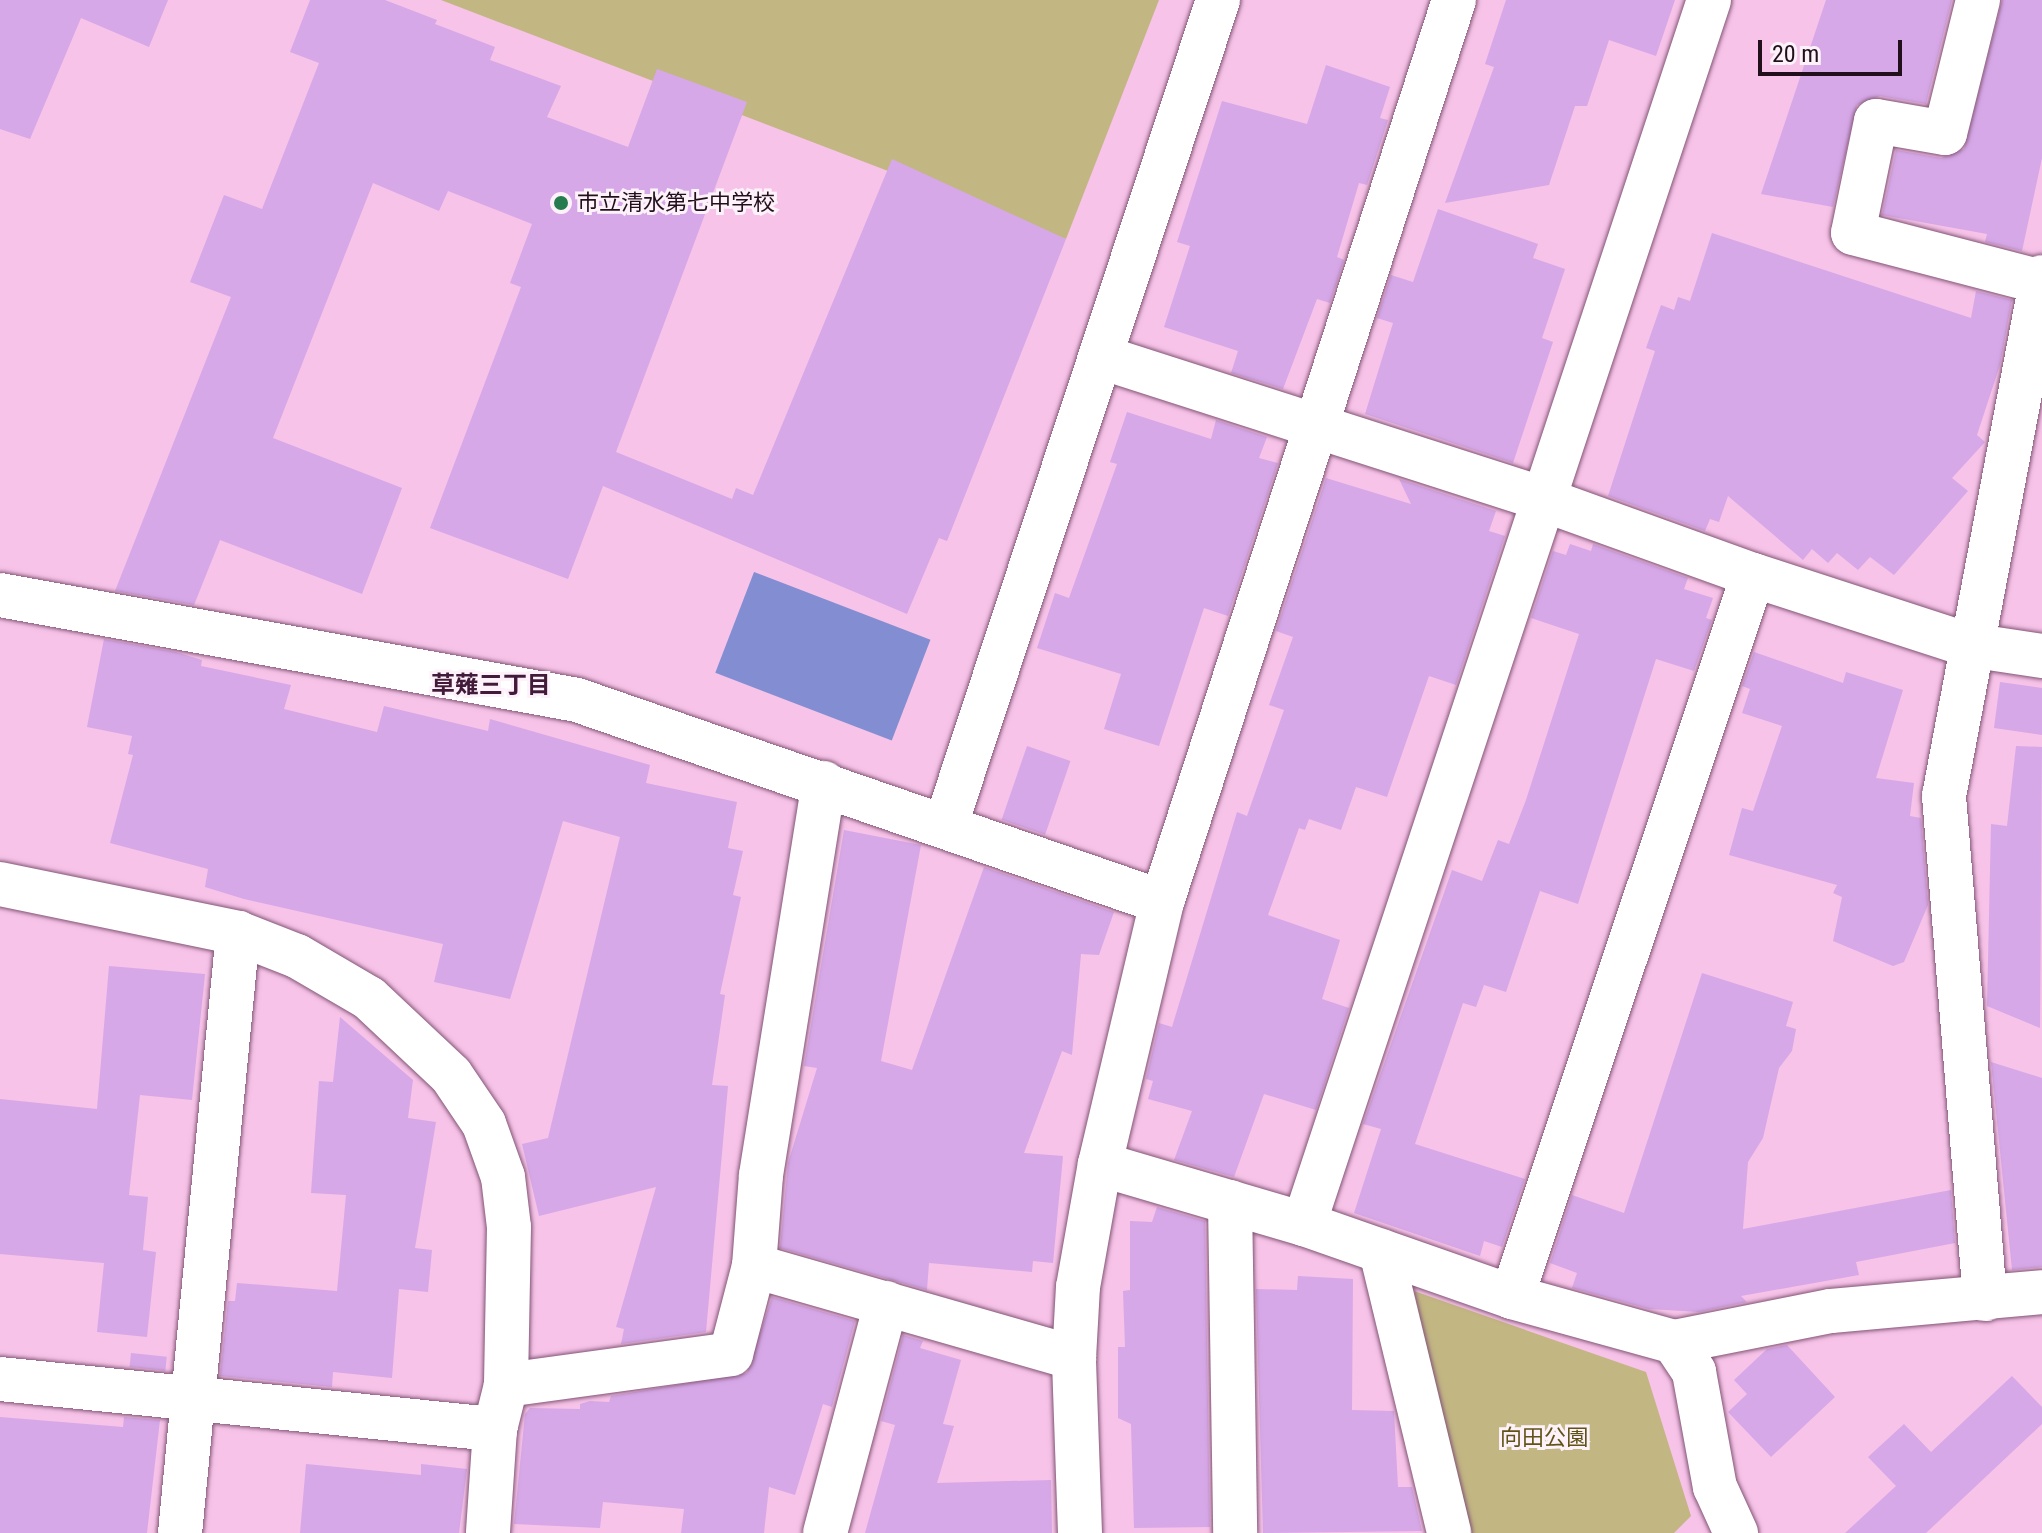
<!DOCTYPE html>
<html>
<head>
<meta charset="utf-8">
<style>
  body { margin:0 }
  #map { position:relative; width:2042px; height:1533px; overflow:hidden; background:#f7c3e8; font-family:"Roboto Condensed","Noto Sans JP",sans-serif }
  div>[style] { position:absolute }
  .green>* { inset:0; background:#c2b683 }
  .water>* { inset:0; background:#838ed2; transform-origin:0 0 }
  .building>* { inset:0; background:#d6a8e8; transform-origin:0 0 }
  .roads { filter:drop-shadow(0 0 2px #825576) drop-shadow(0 0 2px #825576) }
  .minor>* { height:44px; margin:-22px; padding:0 22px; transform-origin:22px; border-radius:22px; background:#fff }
  .dots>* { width:22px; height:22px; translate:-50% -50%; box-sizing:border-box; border:4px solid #fdf2fa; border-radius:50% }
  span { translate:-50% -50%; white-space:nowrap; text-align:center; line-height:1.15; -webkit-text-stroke:6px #fdf2fa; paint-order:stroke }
  .poi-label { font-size:22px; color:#210f1c }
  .left { translate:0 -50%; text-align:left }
  .park-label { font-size:22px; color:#605317 }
  .neighbourhood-label { font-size:24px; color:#431b3a; font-weight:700 }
  .scale { position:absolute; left:1758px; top:40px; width:144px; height:36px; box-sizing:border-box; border:4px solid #210f1c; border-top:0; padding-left:10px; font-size:24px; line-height:28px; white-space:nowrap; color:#210f1c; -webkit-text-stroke:6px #fdf2fa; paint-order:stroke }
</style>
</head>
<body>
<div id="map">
  <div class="green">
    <i style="clip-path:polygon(441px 0,1159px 0,1066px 239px)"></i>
    <i style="clip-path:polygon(1414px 1291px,1646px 1372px,1691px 1516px,1674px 1533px,1469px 1533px)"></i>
  </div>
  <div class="water">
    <i style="left:754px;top:572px;width:189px;height:108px;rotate:21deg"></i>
  </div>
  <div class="building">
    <i style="clip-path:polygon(0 0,168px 0,149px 47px,81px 18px,30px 139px,0 129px)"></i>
    <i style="clip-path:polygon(310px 0,385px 0,437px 20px,435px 24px,495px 47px,490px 60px,561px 86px,547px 117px,628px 147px,657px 69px,747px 102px,616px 452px,732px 499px,736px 488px,753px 495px,892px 159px,1066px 239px,947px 541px,939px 538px,907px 614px,603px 486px,568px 579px,430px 528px,521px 287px,510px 283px,532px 224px,448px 191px,439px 211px,373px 183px,273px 438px,402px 488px,362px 594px,220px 540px,194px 605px,115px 591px,231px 297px,190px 282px,224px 195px,262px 209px,319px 63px,290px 52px)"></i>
    <i style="clip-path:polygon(1506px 0,1675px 0,1656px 56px,1609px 40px,1587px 106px,1575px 106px,1549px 185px,1445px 203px,1494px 67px,1485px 64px)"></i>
    <i style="clip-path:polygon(1826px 0,1952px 0,1926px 104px,1880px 96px,1857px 105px,1833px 207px,1761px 194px)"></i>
    <i style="clip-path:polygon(2002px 0,2042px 0,2042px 158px,2022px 251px,1985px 242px,1987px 234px,1882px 215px,1896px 150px,1941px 158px,1964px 149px)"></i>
    <i style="clip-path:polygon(1326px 65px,1390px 87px,1380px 118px,1388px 120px,1367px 185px,1359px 183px,1337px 257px,1344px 260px,1330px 303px,1317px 299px,1283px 389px,1231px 373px,1238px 351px,1164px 327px,1190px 246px,1177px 242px,1222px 101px,1307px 124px)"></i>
    <i style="clip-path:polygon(1438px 209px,1538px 244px,1533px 258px,1565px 269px,1542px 338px,1553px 342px,1513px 463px,1365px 414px,1393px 323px,1377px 318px,1391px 275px,1413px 282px)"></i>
    <i style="clip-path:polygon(1712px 233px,1971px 318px,1976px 291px,2012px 300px,2000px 365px,1977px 435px,1985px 442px,1952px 478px,1968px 491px,1894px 575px,1870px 557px,1858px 570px,1837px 553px,1828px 563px,1812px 549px,1803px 560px,1728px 496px,1719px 522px,1710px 519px,1705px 531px,1608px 496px,1655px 351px,1646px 348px,1661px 305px,1674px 310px,1678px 297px,1690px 301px)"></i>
    <i style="clip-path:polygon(1127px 412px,1211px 439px,1216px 420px,1267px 437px,1259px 458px,1278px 463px,1228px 616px,1204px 608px,1159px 746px,1104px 729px,1121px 674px,1037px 648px,1055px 593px,1069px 598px,1117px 464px,1110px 462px)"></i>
    <i style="clip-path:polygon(1326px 478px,1411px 504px,1399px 479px,1496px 511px,1489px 531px,1505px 536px,1456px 685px,1429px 676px,1387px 797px,1356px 787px,1341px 830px,1309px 819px,1305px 830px,1299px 828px,1268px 915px,1340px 940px,1322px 999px,1349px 1008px,1316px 1110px,1264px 1094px,1234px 1177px,1174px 1160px,1192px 1111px,1148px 1099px,1153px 1081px,1146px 1079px,1159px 1023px,1172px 1027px,1237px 812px,1247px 816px,1284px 710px,1269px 705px,1293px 637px,1276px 631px)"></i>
    <i style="clip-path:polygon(1570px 544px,1591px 551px,1593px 544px,1688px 578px,1684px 589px,1713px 598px,1706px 618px,1712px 620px,1694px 671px,1656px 659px,1578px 904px,1540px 891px,1506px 992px,1484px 985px,1476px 1007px,1463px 1003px,1415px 1144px,1525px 1179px,1502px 1247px,1484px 1241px,1480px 1256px,1354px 1213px,1381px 1129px,1363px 1124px,1452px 870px,1482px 881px,1498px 840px,1509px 844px,1526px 800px,1579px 634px,1531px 618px,1553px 551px,1566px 555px)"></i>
    <i style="clip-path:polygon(104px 639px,176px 652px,202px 660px,201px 666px,291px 685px,284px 709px,377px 732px,384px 706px,488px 731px,490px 719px,650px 765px,646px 783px,737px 802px,728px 848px,743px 851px,733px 895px,741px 897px,720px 994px,725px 995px,712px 1085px,728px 1086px,706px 1332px,621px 1344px,624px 1329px,616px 1327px,656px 1187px,539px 1216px,522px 1144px,548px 1138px,620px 837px,563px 821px,510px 999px,434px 982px,443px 944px,244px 899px,205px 887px,208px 869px,110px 843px,133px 755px,128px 754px,132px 736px,87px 727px)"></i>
    <i style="clip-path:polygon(1754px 652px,1843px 683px,1846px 672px,1903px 690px,1876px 778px,1914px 783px,1910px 816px,1921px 818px,1928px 905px,1904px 962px,1893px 966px,1833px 941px,1842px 897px,1833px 893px,1837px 885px,1729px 855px,1742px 808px,1753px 811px,1782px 726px,1742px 713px,1750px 689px,1742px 686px)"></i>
    <i style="clip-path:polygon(2000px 682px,2042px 688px,2042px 735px,1994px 728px)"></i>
    <i style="left:1027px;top:746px;width:46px;height:78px;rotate:19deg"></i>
    <i style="clip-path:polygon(2016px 746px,2042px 747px,2040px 1028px,1987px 1006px,1991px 824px,2007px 826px)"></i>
    <i style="clip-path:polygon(844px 830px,921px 845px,881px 1061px,912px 1070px,984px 867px,1114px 912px,1099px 955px,1081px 954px,1072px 1055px,1062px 1051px,1024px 1153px,1063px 1156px,1053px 1263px,1033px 1261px,1032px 1272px,929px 1263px,927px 1290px,780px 1248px,788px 1163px,817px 1068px,804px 1066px)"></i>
    <i style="clip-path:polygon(109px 966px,205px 974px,192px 1100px,140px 1095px,129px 1195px,148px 1197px,143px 1250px,156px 1252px,147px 1337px,97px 1332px,104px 1263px,0 1254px,0 1099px,97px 1109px)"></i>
    <i style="clip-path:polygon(1702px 973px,1793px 1002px,1786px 1026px,1796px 1029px,1792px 1051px,1779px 1068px,1763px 1138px,1748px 1162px,1743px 1229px,1951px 1190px,1955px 1243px,1856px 1262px,1859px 1275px,1741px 1296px,1747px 1302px,1699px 1312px,1649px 1309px,1572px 1288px,1577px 1273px,1550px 1263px,1572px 1195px,1624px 1213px)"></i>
    <i style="clip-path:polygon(340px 1017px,413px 1080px,408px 1118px,436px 1122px,415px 1248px,432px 1250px,428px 1292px,399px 1289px,392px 1378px,333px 1372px,332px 1387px,220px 1376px,228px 1301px,235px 1301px,237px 1283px,337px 1291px,346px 1195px,311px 1193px,319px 1081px,333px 1082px)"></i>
    <i style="clip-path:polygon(1991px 1062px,2042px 1078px,2042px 1267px,2012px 1270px)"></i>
    <i style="clip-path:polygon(1157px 1207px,1205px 1221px,1210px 1527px,1134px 1528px,1131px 1424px,1118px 1418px,1118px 1347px,1125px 1347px,1123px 1291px,1130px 1290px,1130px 1221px,1152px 1222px)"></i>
    <i style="clip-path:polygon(1298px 1276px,1353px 1279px,1352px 1410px,1394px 1411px,1398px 1487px,1412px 1487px,1422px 1531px,1263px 1533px,1256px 1289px,1297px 1290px)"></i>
    <i style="clip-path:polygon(772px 1297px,855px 1321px,832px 1407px,823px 1404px,795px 1495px,769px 1487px,764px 1533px,681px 1533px,684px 1509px,603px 1502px,600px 1528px,514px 1524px,525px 1414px,530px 1408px,580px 1409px,580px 1404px,590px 1401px,609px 1402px,611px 1396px,747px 1373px)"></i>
    <i style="clip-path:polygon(903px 1335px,923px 1341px,920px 1348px,961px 1360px,943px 1424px,954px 1426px,937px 1483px,1051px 1480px,1052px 1533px,865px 1533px,895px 1425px,881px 1421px)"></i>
    <i style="clip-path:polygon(1787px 1345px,1835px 1397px,1771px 1457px,1728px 1412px,1747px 1394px,1734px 1380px,1767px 1349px)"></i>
    <i style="left:131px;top:1353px;width:36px;height:14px;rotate:6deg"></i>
    <i style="clip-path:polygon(2012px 1376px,2042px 1407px,2042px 1424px,1926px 1533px,1845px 1533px,1896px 1486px,1868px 1457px,1904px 1424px,1931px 1452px)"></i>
    <i style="clip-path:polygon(0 1417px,123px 1427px,124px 1417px,160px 1420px,147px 1533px,0 1533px)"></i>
    <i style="clip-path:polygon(306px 1464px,421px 1475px,421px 1464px,467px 1469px,459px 1533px,300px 1533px)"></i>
  </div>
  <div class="roads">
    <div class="minor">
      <i style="left:1978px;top:0;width:137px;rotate:103.9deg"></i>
      <i style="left:1945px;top:133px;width:70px;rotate:-170.1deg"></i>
      <i style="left:1876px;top:121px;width:114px;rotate:101.6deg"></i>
      <i style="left:1853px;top:233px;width:194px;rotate:14.6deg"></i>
      <i style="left:1101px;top:357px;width:463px;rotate:17.8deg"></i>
      <i style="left:1542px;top:499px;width:224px;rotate:19.8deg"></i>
      <i style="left:1753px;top:575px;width:227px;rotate:18deg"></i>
      <i style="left:1969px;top:645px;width:74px;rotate:8.6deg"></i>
      <i style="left:0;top:595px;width:586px;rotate:10.31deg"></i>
      <i style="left:577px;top:700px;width:619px;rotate:19.05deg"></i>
      <i style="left:946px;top:824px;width:868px;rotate:-71.73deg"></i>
      <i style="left:0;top:884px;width:243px;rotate:11.6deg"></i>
      <i style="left:238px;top:933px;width:63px;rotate:21.3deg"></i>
      <i style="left:297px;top:956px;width:83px;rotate:30.3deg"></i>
      <i style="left:369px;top:998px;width:112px;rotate:43.2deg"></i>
      <i style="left:451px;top:1075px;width:59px;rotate:56deg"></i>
      <i style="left:484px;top:1124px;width:56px;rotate:70.3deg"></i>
      <i style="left:503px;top:1177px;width:50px;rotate:83.2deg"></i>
      <i style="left:509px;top:1227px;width:158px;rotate:91.1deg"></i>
      <i style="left:506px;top:1385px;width:45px;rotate:104deg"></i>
      <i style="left:495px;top:1429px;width:104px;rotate:93.9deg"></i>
      <i style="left:1100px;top:1164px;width:213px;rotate:16.4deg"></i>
      <i style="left:1304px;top:1224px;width:220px;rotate:19.3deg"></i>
      <i style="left:1512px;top:1297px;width:168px;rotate:15.5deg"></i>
      <i style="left:1674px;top:1342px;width:160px;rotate:-11.2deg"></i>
      <i style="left:1831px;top:1311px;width:212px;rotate:-5.1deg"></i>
      <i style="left:1230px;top:1202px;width:331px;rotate:89.1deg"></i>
      <i style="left:1304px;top:1224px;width:1289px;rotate:-71.69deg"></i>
      <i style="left:1381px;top:1251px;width:290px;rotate:76.4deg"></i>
      <i style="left:754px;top:1266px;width:333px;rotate:16deg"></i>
      <i style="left:1512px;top:1297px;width:761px;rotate:-71.54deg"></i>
      <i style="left:1985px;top:1299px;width:505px;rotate:-94.66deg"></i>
      <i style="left:1944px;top:796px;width:528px;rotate:-79.31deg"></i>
      <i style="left:1674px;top:1342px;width:36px;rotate:56deg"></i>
      <i style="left:1694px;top:1372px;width:117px;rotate:79.7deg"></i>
      <i style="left:1715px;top:1487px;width:51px;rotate:65.5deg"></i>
      <i style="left:0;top:1379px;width:498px;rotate:5.8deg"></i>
      <i style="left:506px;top:1385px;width:227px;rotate:-7.8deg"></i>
      <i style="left:731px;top:1354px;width:91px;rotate:-75.4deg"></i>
      <i style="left:754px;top:1266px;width:91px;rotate:-85.6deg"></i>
      <i style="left:761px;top:1175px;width:397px;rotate:-80.9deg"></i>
      <i style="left:180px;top:1533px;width:603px;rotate:-84.48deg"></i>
      <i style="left:825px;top:1533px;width:238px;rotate:-75.1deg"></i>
      <i style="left:1080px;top:1533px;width:175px;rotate:-92deg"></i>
      <i style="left:1074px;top:1358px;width:71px;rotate:-86.8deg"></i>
      <i style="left:1078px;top:1287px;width:125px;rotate:-79.9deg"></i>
      <i style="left:1100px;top:1164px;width:269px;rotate:-76.7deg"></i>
      <i style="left:1162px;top:902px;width:948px;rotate:-72.06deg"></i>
    </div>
  </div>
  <div class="dots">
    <i style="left:561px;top:203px;background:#267c4f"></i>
  </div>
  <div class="poi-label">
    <span class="left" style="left:577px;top:203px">市立清水第七中学校</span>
  </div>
  <div class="park-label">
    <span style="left:1544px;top:1438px">向田公園</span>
  </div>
  <div class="neighbourhood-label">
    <span style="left:491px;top:686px">草薙三丁目</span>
  </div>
  <div class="scale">20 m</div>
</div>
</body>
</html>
